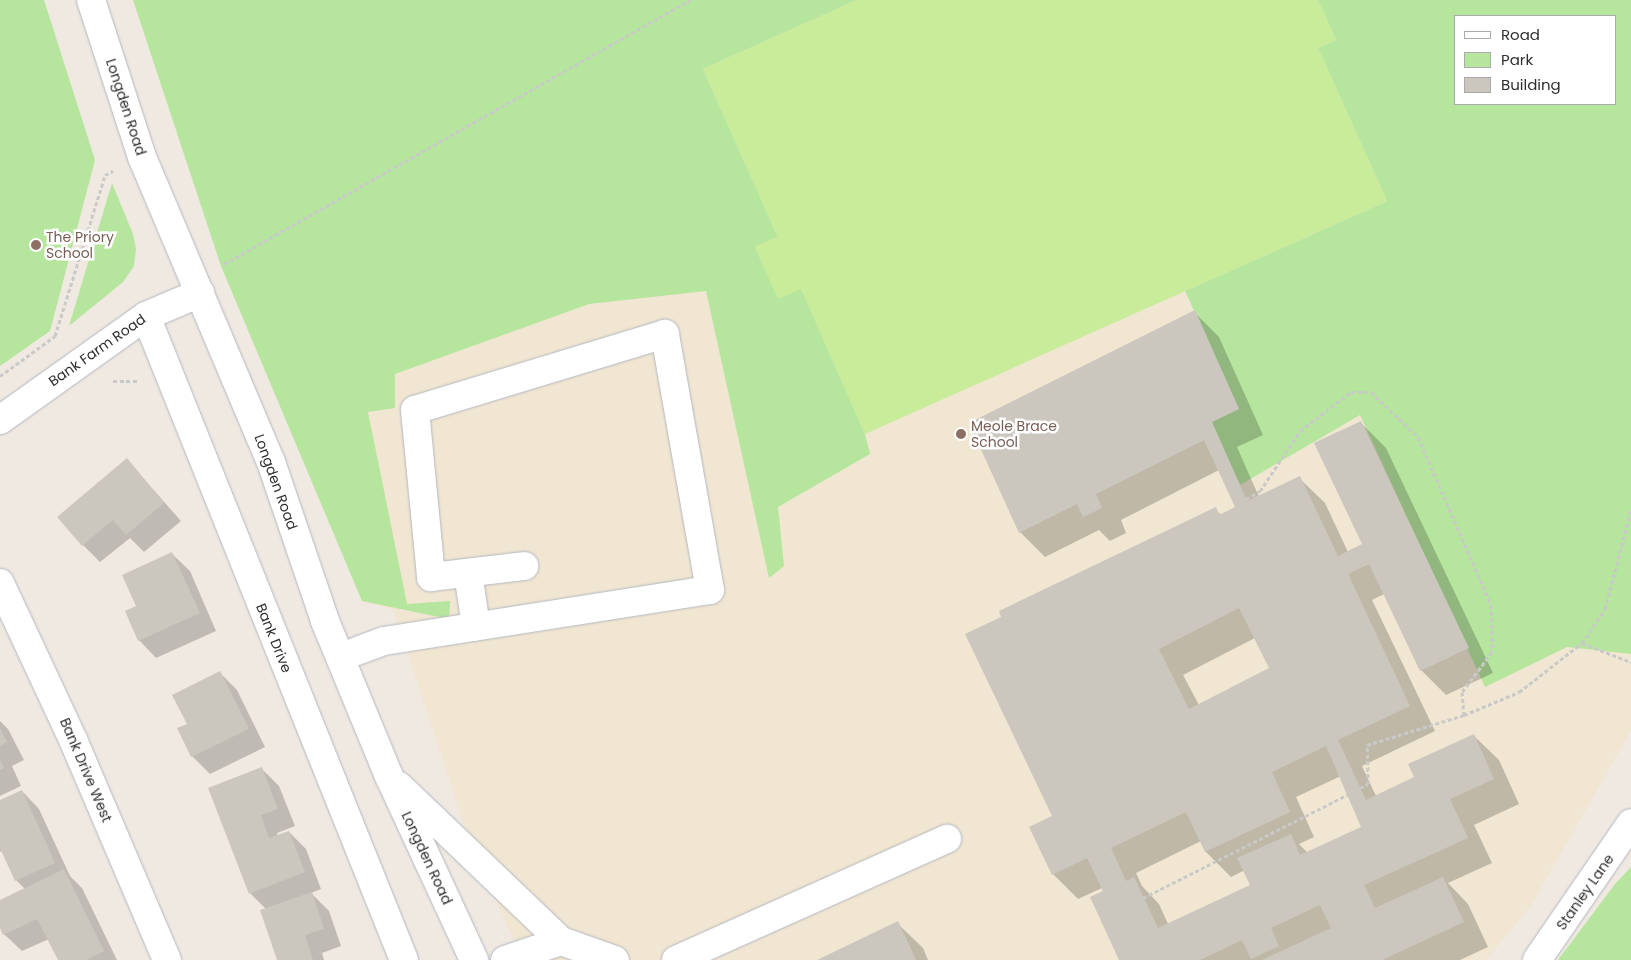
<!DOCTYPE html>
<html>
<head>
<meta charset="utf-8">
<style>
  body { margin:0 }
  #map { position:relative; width:1631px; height:960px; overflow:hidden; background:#efe9e1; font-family:Poppins,sans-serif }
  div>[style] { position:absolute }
  .education>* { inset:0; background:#f0e6d1 }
  .green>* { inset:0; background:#b6e59e }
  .pitch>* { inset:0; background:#c9ec9a }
  .shadow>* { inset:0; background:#0003 }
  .building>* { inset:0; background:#cbc7bf }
  .path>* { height:3px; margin-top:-1.5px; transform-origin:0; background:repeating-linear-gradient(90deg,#c9c9c9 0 4px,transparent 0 6.5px) }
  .roads { filter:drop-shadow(0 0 1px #b4b7c1) drop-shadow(0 0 1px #b4b7c1) }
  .minor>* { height:28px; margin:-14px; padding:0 14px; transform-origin:14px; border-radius:14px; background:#fff }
  .dots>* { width:14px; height:14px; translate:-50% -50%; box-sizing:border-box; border:2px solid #fff; border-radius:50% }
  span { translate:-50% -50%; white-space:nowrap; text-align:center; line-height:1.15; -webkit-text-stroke:5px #fff; paint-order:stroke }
  .street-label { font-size:14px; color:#2e2e2e }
  .education-label { font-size:14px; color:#785e54 }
  .left { translate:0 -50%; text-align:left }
  .legend { position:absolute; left:1454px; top:15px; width:162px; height:90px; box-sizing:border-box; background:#fff; border:1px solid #ababab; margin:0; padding:6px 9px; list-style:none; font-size:15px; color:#2e2e2e }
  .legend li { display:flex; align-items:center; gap:10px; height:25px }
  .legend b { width:25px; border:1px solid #ababab }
</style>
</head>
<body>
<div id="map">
  <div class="education">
    <i style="clip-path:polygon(evenodd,133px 0,1631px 0,1631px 731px,1530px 907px,1486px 960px,523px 960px,468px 838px,393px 609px,362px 601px,221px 266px,133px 0,1455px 16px,1615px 16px,1615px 104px,1455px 104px,1455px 16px)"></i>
  </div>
  <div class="green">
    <i style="clip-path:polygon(0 0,44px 0,95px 160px,50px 331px,0 366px)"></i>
    <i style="clip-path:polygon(133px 0,857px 0,703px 69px,778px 237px,755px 247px,778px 298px,801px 288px,865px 434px,870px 454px,778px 507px,784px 566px,769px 578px,706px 291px,589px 304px,395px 374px,395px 408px,368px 412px,407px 604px,450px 601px,449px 619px,362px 601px,221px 266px)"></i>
    <i style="clip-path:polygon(evenodd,1318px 0,1631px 0,1631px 654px,1567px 647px,1485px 687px,1360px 415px,1240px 485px,1212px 422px,1239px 409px,1185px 291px,1387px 201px,1318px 48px,1336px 40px,1318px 0,1455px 16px,1615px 16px,1615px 104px,1455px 104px,1455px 16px)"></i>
    <i style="clip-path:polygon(112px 183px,133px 234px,136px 249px,134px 266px,123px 282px,69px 326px)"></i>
    <i style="clip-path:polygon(1631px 867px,1631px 960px,1558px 960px,1615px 884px)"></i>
  </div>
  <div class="pitch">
    <i style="clip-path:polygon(857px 0,1318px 0,1336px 40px,1318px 48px,1387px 201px,865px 434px,801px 289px,778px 299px,755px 247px,778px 237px,703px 69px)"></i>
  </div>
  <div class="shadow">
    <i style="clip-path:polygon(evenodd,1194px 312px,1219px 337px,1263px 435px,1237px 447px,1259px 497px,1299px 478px,1325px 503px,1348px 552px,1364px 544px,1361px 423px,1386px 448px,1493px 673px,1446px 695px,1421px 670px,1384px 594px,1372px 600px,1435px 731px,1362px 766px,1376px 796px,1415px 778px,1473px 735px,1499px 760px,1519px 804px,1474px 825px,1492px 863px,1448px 883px,1468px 904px,1488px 947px,1460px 960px,1121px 960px,1102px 888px,1078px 899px,1053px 874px,1053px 817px,1215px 509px,1221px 515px,1236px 508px,1219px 470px,1121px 520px,1126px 533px,1110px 541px,1099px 530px,1045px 557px,1020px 532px,1194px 312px,1255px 638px,1271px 669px,1199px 705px,1183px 675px,1255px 638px,1194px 312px,1341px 776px,1363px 827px,1308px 853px,1299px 844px,1314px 837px,1296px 797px,1341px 776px,1194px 312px,1201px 841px,1206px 852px,1231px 877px,1245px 870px,1252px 886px,1168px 924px,1159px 904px,1142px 886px,1136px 873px,1201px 841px)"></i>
    <i style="clip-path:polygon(127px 460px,181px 521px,144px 552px,130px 538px,100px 562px,83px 545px)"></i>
    <i style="clip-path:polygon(172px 554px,190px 571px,216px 631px,156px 658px,139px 640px,138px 607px)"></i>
    <i style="clip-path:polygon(220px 673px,237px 690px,265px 747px,210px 774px,192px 756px,188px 724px)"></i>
    <i style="clip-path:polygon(0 721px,8px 729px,24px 760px,12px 766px,21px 786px,0 796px)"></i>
    <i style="clip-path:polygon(262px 769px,279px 786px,295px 826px,277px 833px,278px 836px,289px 832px,306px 849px,321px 889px,311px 893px,329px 911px,341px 946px,322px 953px,324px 960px,278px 960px,266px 909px,250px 893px)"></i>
    <i style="clip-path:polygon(22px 791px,39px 809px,70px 876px,82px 888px,117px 960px,59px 960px,49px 939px,22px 951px,4px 934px,0 925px,0 902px,25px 889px,16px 880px,3px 850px,0 852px,0 801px)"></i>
    <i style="clip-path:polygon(897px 923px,923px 948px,928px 960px,820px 960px)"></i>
  </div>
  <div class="building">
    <i style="clip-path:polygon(evenodd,1195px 310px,1239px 409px,1212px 422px,1247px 501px,1300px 476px,1338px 556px,1362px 544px,1314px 443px,1361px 421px,1469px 648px,1420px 671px,1369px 564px,1348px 574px,1410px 706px,1338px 740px,1366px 800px,1414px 777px,1408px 764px,1474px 734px,1494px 779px,1450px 799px,1468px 838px,1364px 885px,1375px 908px,1443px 877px,1464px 922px,1382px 960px,1262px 960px,1331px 928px,1320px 905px,1271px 928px,1279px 946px,1251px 959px,1242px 940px,1200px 960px,1119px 960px,1090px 897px,1103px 891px,1087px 858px,1052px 875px,1029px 827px,1052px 816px,965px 634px,1001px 617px,999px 611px,1216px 507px,1219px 515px,1235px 507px,1204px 440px,1096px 494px,1102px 508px,1083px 517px,1077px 504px,1019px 533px,969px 423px,1195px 310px,1239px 608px,1269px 668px,1189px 709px,1159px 649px,1239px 608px,1195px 310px,1326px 746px,1361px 827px,1300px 855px,1291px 834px,1237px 858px,1250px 885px,1158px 928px,1134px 877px,1126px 881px,1111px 848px,1186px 812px,1205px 852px,1290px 812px,1272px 772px,1326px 746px)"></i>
    <i style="clip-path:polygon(127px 458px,164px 503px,126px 535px,113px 520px,82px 546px,57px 517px)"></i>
    <i style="clip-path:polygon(172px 552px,200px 613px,138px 641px,125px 611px,136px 606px,122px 575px)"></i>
    <i style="clip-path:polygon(220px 671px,249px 729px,191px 757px,177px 728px,187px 724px,172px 695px)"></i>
    <i style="clip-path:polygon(0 728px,7px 742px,0 746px)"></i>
    <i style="clip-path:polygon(0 759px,4px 768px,0 770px)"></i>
    <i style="clip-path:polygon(262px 767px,278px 809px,261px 815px,269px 838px,289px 831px,305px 872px,249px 894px,208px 788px)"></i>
    <i style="clip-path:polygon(22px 790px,55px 863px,15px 881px,0 848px,0 800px)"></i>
    <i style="clip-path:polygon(64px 869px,104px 951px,86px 960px,58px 960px,37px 919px,3px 935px,0 928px,0 900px)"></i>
    <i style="clip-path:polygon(312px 892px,324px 929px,305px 935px,313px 960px,277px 960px,260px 910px)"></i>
    <i style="clip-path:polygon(898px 921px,916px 960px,817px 960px)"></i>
  </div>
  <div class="path">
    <i style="left:224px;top:264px;width:536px;rotate:-29.53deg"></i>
    <i style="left:0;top:376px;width:68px;rotate:-36deg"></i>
    <i style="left:55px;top:336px;width:169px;rotate:-72.7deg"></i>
    <i style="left:105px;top:175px;width:9px;rotate:-27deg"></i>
    <i style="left:113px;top:381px;width:24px"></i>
    <i style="left:1246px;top:499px;width:16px;rotate:-30deg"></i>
    <i style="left:1260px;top:491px;width:72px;rotate:-56.3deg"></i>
    <i style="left:1300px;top:431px;width:64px;rotate:-37.4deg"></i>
    <i style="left:1351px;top:392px;width:20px"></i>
    <i style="left:1371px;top:392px;width:65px;rotate:43.8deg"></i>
    <i style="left:1418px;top:437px;width:183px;rotate:66.5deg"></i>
    <i style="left:1491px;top:605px;width:47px;rotate:88.8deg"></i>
    <i style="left:1492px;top:652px;width:50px;rotate:126.9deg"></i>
    <i style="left:1462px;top:692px;width:23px;rotate:85deg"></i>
    <i style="left:1582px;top:643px;width:41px;rotate:-55.9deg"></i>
    <i style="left:1605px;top:609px;width:102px;rotate:-75.3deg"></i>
    <i style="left:1360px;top:788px;width:9px;rotate:-27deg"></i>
    <i style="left:1368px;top:784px;width:39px;rotate:-91deg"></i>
    <i style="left:1367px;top:745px;width:102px;rotate:-17.2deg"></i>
    <i style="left:1464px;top:715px;width:60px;rotate:-22.7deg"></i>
    <i style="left:1519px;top:692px;width:80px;rotate:-37.9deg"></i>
    <i style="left:1582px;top:643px;width:53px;rotate:21.2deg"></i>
    <i style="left:1143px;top:898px;width:229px;rotate:-26.8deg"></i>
  </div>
  <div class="roads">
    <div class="minor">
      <i style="left:91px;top:0;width:165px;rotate:72deg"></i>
      <i style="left:142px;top:157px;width:331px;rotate:67.1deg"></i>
      <i style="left:271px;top:462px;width:168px;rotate:71.2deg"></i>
      <i style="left:325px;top:621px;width:168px;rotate:67.6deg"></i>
      <i style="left:389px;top:776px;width:203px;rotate:65.2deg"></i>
      <i style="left:146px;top:316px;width:694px;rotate:68.17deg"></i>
      <i style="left:0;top:420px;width:179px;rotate:-35.5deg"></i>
      <i style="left:146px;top:316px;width:59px;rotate:-23.1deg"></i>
      <i style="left:468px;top:573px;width:54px;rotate:81.4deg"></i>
      <i style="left:0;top:583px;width:175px;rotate:65deg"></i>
      <i style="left:74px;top:742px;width:237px;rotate:66.9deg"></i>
      <i style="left:341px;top:657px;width:46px;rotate:-20.4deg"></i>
      <i style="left:384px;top:641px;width:330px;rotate:-8.9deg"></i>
      <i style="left:710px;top:590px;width:260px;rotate:-100deg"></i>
      <i style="left:665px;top:334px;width:261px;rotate:163.1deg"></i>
      <i style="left:415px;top:410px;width:168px;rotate:84.5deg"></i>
      <i style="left:431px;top:577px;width:94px;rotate:-6.7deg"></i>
      <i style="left:399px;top:786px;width:224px;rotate:43.7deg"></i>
      <i style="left:561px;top:941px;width:57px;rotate:19.4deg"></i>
      <i style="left:505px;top:960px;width:59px;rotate:-18.7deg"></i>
      <i style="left:676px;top:960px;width:297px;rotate:-24.1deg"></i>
      <i style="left:1537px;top:960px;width:166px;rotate:-55.5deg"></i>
    </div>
  </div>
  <div class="dots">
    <i style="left:36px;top:245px;background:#8d6e63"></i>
    <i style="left:961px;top:434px;background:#8d6e63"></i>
  </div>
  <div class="street-label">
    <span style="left:126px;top:107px;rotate:72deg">Longden Road</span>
    <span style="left:97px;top:350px;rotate:-35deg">Bank Farm Road</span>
    <span style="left:276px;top:482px;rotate:70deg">Longden Road</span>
    <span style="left:274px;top:638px;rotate:68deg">Bank Drive</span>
    <span style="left:86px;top:770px;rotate:67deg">Bank Drive West</span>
    <span style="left:427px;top:858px;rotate:65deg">Longden Road</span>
    <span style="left:1585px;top:892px;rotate:-55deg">Stanley Lane</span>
  </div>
  <div class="education-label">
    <span class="left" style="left:46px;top:245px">The Priory<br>School</span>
    <span class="left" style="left:971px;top:434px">Meole Brace<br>School</span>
  </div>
  <ul class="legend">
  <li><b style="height:6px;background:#fff"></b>Road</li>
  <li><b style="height:14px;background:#b6e59e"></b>Park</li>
  <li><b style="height:14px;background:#cbc7bf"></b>Building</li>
  </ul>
</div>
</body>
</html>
